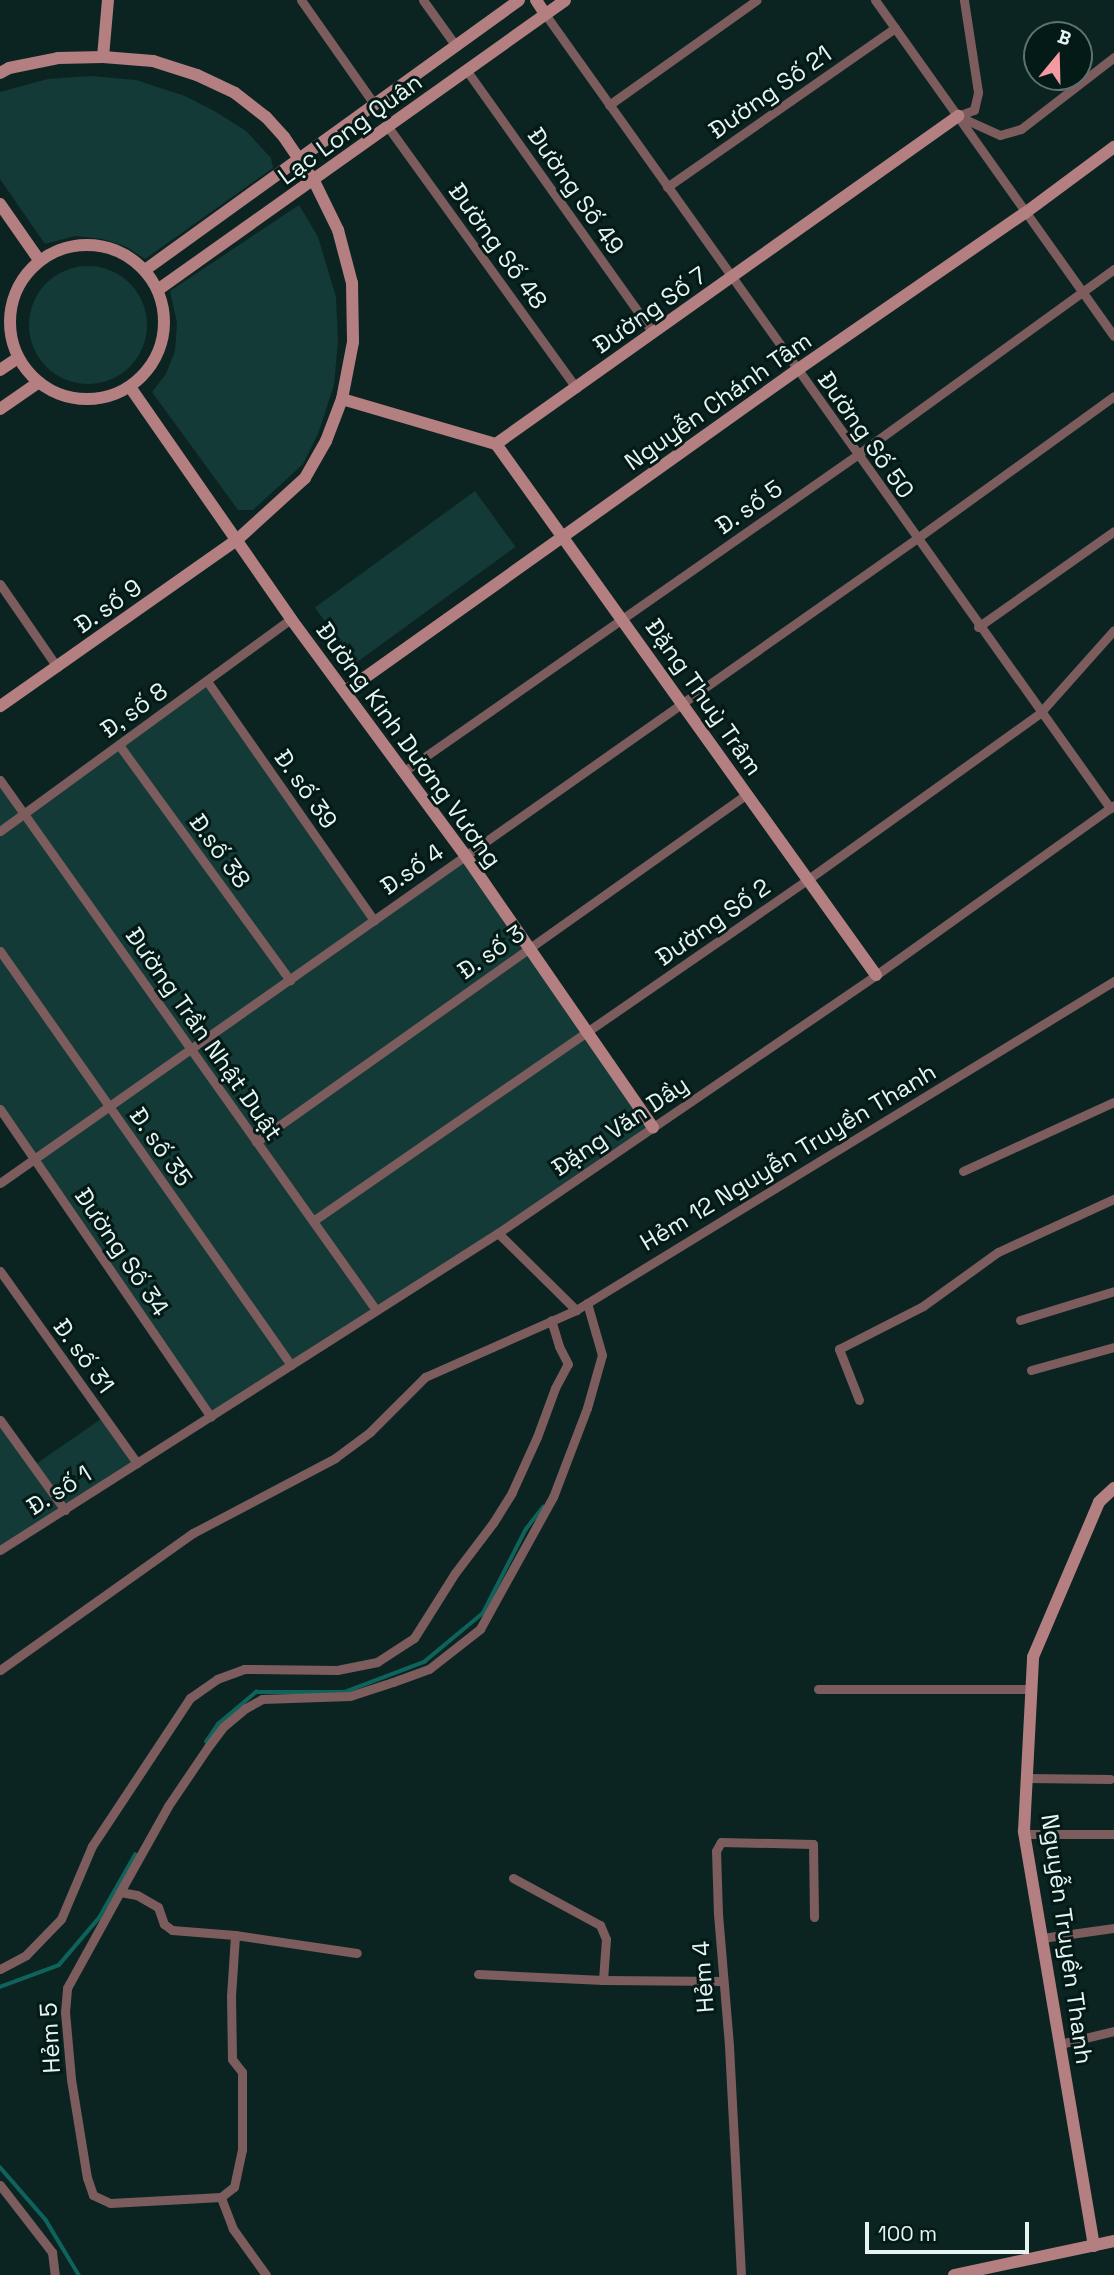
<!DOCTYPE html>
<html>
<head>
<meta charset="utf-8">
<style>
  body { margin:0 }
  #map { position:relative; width:1114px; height:2275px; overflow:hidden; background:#0c2421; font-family:"Space Grotesk",sans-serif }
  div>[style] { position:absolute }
  .green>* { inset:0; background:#133a36; transform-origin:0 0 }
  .round { border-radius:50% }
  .stream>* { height:3.5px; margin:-1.75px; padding:0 1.75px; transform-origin:1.75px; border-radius:1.75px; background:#0e645c }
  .street>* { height:9px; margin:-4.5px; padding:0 4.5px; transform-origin:4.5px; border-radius:4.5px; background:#7d5c5e }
  .secondary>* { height:12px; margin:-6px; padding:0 6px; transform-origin:6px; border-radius:6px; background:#b37f81 }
  .secondary>.ring { margin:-6px; padding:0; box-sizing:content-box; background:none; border:12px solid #b37f81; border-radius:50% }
  span { translate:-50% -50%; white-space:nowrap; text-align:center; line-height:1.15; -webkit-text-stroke:6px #031a17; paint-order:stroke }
  .street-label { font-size:24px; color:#e7f5f2 }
  .north { position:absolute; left:1023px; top:21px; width:70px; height:70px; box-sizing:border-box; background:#031a17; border:2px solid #5e726f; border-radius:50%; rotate:19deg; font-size:19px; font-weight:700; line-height:28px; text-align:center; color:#e7f5f2 }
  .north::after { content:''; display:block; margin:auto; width:24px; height:32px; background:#f49aa0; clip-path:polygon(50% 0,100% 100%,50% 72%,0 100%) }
  .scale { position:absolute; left:865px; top:2222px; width:164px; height:32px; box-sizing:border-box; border:4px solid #e7f5f2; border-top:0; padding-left:9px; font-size:21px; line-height:24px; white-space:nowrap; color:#e7f5f2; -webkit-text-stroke:5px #031a17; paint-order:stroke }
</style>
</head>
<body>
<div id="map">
  <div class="green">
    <i style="clip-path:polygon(91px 76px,136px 80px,185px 96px,216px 112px,246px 131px,271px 158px,273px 168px,145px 259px,127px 247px,103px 239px,75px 236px,45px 244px,0 179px,0 92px,48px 79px)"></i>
    <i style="clip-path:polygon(299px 205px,318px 237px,336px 297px,338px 341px,334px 385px,318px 434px,303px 464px,253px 510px,238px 510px,152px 392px,166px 374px,175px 351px,177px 323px,170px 291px)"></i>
    <i class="round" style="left:29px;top:266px;width:118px;height:118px"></i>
    <i style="left:475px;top:491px;width:69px;height:198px;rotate:54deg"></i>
    <i style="clip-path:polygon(207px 686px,370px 922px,465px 855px,653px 1128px,211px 1417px,0 1109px,0 780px,23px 813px)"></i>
    <i style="clip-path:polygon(104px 1417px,137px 1463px,0 1550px,0 1420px,33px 1466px)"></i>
  </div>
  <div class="stream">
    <i style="left:206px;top:1742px;width:22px;rotate:-56deg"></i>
    <i style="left:218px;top:1724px;width:50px;rotate:-40.1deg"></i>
    <i style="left:256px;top:1692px;width:89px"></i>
    <i style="left:345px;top:1692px;width:85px;rotate:-20.8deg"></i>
    <i style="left:424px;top:1662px;width:77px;rotate:-39.7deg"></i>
    <i style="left:483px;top:1613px;width:94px;rotate:-62.9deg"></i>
    <i style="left:526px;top:1529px;width:28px;rotate:-52deg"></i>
    <i style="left:0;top:1987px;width:63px;rotate:-20.4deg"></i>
    <i style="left:59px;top:1965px;width:62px;rotate:-49.6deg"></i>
    <i style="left:99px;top:1918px;width:73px;rotate:-60.3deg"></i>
    <i style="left:0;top:2167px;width:70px;rotate:49deg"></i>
    <i style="left:46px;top:2220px;width:64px;rotate:59deg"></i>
  </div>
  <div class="street">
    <i style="left:301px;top:0;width:127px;rotate:54.9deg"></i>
    <i style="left:423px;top:0;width:57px;rotate:54.3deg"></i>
    <i style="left:875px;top:0;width:412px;rotate:54.6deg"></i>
    <i style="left:545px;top:14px;width:975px;rotate:54.56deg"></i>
    <i style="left:467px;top:71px;width:321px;rotate:54.6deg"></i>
    <i style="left:609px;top:105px;width:181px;rotate:-35.4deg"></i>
    <i style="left:958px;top:116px;width:17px;rotate:-21deg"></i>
    <i style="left:974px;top:110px;width:18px;rotate:-77deg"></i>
    <i style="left:978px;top:92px;width:93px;rotate:-98.7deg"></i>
    <i style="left:960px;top:117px;width:44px;rotate:24.2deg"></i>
    <i style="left:1000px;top:135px;width:22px;rotate:-16deg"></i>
    <i style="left:1021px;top:129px;width:118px;rotate:-37.7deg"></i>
    <i style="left:388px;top:127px;width:322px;rotate:54.2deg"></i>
    <i style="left:667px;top:187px;width:278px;rotate:-34.9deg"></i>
    <i style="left:0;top:584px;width:101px;rotate:55.5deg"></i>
    <i style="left:978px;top:627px;width:166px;rotate:-35.2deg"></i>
    <i style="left:207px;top:681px;width:292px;rotate:55.1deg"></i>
    <i style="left:119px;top:745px;width:291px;rotate:54deg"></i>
    <i style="left:403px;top:772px;width:554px;rotate:-34.92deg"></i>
    <i style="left:857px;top:455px;width:317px;rotate:-35.9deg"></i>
    <i style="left:0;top:780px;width:650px;rotate:54.65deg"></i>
    <i style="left:0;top:831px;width:360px;rotate:-36.1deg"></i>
    <i style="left:0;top:951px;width:506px;rotate:54.9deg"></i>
    <i style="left:0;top:1109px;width:373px;rotate:55.6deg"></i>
    <i style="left:256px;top:1142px;width:602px;rotate:-35.33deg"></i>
    <i style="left:963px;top:1171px;width:166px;rotate:-24.6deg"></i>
    <i style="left:0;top:1183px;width:1120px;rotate:-35.11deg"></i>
    <i style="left:916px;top:539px;width:244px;rotate:-35.8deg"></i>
    <i style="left:313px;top:1221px;width:600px;rotate:-34.62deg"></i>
    <i style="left:807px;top:880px;width:287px;rotate:-35.6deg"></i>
    <i style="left:1040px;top:713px;width:111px;rotate:-48.3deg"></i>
    <i style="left:498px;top:1233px;width:110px;rotate:44.6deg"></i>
    <i style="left:576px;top:1310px;width:631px;rotate:-31.45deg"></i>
    <i style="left:0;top:1271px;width:236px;rotate:54.5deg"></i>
    <i style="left:1020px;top:1320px;width:98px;rotate:-17.1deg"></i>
    <i style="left:1031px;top:1370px;width:86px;rotate:-15.5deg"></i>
    <i style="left:859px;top:1400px;width:55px;rotate:-111.4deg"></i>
    <i style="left:839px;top:1349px;width:94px;rotate:-27.1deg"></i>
    <i style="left:923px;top:1306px;width:92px;rotate:-35.8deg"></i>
    <i style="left:998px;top:1252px;width:128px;rotate:-24.6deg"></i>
    <i style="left:0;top:1420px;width:111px;rotate:54.2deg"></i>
    <i style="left:0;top:1550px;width:590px;rotate:-32.48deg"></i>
    <i style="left:498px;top:1233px;width:458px;rotate:-34.3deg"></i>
    <i style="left:876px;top:975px;width:292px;rotate:-35.5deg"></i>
    <i style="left:0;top:1670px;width:237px;rotate:-35.4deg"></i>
    <i style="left:193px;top:1533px;width:161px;rotate:-27.8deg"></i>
    <i style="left:335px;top:1458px;width:44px;rotate:-36.6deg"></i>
    <i style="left:370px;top:1432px;width:78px;rotate:-45deg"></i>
    <i style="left:425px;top:1377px;width:165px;rotate:-23.9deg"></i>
    <i style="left:818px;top:1689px;width:213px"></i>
    <i style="left:1027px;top:1778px;width:83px;rotate:0.7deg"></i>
    <i style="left:1025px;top:1834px;width:89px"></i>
    <i style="left:513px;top:1878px;width:99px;rotate:28.4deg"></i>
    <i style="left:600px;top:1925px;width:15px;rotate:67deg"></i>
    <i style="left:606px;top:1939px;width:41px;rotate:94.2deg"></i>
    <i style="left:603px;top:1980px;width:119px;rotate:0.5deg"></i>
    <i style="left:120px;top:1892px;width:98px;rotate:-60.8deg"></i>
    <i style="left:168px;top:1806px;width:71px;rotate:-55.9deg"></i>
    <i style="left:208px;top:1747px;width:25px;rotate:-53deg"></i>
    <i style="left:223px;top:1727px;width:30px;rotate:-40deg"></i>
    <i style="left:246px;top:1708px;width:18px;rotate:-29deg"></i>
    <i style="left:262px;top:1699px;width:88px;rotate:-2deg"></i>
    <i style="left:350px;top:1696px;width:45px;rotate:-18deg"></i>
    <i style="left:393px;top:1682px;width:38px;rotate:-20deg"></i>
    <i style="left:429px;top:1669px;width:65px;rotate:-38.1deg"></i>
    <i style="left:480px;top:1629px;width:151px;rotate:-61.1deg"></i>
    <i style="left:553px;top:1497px;width:95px;rotate:-69.1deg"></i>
    <i style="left:587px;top:1408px;width:55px;rotate:-74.2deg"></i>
    <i style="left:602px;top:1355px;width:54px;rotate:-106.1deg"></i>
    <i style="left:1042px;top:1938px;width:73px;rotate:-7.9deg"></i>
    <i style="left:0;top:1969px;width:30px;rotate:-28deg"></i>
    <i style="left:26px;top:1955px;width:50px;rotate:-45.8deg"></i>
    <i style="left:61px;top:1919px;width:79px;rotate:-67deg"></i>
    <i style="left:92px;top:1846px;width:178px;rotate:-56.5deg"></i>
    <i style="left:190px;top:1698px;width:33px;rotate:-35deg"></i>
    <i style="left:217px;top:1679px;width:29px;rotate:-20deg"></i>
    <i style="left:244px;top:1669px;width:93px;rotate:0.6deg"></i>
    <i style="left:337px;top:1670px;width:41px;rotate:-11.3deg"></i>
    <i style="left:377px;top:1662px;width:44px;rotate:-33deg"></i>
    <i style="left:414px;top:1638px;width:77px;rotate:-57.8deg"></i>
    <i style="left:455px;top:1573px;width:63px;rotate:-52.8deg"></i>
    <i style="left:493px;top:1523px;width:36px;rotate:-58deg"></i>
    <i style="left:512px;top:1492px;width:60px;rotate:-65.6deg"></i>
    <i style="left:537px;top:1437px;width:52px;rotate:-69.8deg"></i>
    <i style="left:555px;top:1388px;width:27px;rotate:-62deg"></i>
    <i style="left:568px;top:1364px;width:20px;rotate:-117deg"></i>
    <i style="left:559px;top:1346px;width:27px;rotate:-107deg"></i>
    <i style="left:478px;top:1974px;width:125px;rotate:2.7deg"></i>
    <i style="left:1060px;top:2044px;width:56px;rotate:-13.5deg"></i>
    <i style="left:0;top:2185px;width:85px;rotate:52.2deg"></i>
    <i style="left:52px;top:2252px;width:23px;rotate:83deg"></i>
    <i style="left:221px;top:2197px;width:16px;rotate:-38deg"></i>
    <i style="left:234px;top:2187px;width:38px;rotate:-78deg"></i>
    <i style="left:242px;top:2150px;width:78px;rotate:-90deg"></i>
    <i style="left:242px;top:2072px;width:16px;rotate:-128deg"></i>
    <i style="left:232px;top:2059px;width:63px;rotate:-90.9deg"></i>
    <i style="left:231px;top:1996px;width:61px;rotate:-86.2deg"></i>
    <i style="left:266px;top:2275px;width:57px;rotate:-125.7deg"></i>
    <i style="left:233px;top:2229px;width:34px;rotate:-111deg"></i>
    <i style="left:221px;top:2197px;width:111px;rotate:176.9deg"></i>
    <i style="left:110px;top:2203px;width:19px;rotate:-155deg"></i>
    <i style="left:93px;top:2195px;width:18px;rotate:-109deg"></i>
    <i style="left:87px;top:2178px;width:100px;rotate:-99.2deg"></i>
    <i style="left:71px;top:2079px;width:67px;rotate:-95.1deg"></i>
    <i style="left:65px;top:2012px;width:24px;rotate:-85deg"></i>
    <i style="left:67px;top:1988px;width:110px;rotate:-61.1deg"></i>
    <i style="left:120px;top:1892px;width:17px;rotate:10deg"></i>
    <i style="left:137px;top:1895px;width:24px;rotate:30deg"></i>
    <i style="left:158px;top:1907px;width:18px;rotate:71deg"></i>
    <i style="left:164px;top:1924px;width:10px;rotate:37deg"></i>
    <i style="left:172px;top:1930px;width:63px;rotate:4.5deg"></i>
    <i style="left:235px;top:1935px;width:123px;rotate:8.4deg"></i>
    <i style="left:741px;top:2275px;width:230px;rotate:-93deg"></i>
    <i style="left:729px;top:2045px;width:131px;rotate:-94.8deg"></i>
    <i style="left:718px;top:1914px;width:63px;rotate:-91.8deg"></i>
    <i style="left:716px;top:1851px;width:10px;rotate:-61deg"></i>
    <i style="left:721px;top:1842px;width:92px;rotate:1.2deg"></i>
    <i style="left:813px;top:1844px;width:73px;rotate:89.2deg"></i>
  </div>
  <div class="secondary">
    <i style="left:536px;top:0;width:17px;rotate:57deg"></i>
    <i style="left:103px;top:57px;width:57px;rotate:-85deg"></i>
    <i style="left:0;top:73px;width:10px;rotate:-29deg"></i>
    <i style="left:9px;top:68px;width:50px;rotate:-11.5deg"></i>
    <i style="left:58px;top:58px;width:45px;rotate:-1.3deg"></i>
    <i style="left:103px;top:57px;width:50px;rotate:4.6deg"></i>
    <i style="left:153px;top:61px;width:46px;rotate:17.7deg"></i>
    <i style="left:197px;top:75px;width:42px;rotate:25.3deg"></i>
    <i style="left:235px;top:93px;width:39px;rotate:38deg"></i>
    <i style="left:266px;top:117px;width:27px;rotate:48deg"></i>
    <i style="left:284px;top:137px;width:53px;rotate:55.7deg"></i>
    <i style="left:314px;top:181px;width:55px;rotate:63.9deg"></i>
    <i style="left:338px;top:230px;width:55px;rotate:75.2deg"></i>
    <i style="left:352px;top:283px;width:59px;rotate:89deg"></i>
    <i style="left:353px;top:342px;width:58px;rotate:100.9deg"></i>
    <i style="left:342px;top:399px;width:45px;rotate:110.9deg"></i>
    <i style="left:326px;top:441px;width:43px;rotate:119.6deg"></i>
    <i style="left:305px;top:478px;width:91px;rotate:137.7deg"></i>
    <i style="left:238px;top:539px;width:291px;rotate:144.9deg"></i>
    <i style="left:0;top:204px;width:68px;rotate:55.1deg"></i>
    <i class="ring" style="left:10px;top:245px;width:142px;height:142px"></i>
    <i style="left:145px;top:270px;width:461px;rotate:-35.8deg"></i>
    <i style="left:159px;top:289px;width:498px;rotate:-35.4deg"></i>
    <i style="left:0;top:370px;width:22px;rotate:-34deg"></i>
    <i style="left:130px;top:387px;width:282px;rotate:55.2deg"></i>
    <i style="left:291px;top:619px;width:293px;rotate:53.6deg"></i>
    <i style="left:465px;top:855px;width:331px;rotate:55.4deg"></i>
    <i style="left:342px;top:399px;width:160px;rotate:16.3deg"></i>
    <i style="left:496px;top:444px;width:567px;rotate:-35.37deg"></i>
    <i style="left:0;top:409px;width:47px;rotate:-34.7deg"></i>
    <i style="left:496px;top:444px;width:653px;rotate:54.41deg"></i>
    <i style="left:346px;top:691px;width:554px;rotate:-35.44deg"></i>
    <i style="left:797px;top:370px;width:277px;rotate:-34.6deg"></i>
    <i style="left:1025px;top:213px;width:111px;rotate:-36.6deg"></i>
    <i style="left:1094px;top:2246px;width:421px;rotate:-99.6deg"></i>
    <i style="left:1024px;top:1831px;width:174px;rotate:-87deg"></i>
    <i style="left:1033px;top:1657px;width:168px;rotate:-66.9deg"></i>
    <i style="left:1099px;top:1502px;width:21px;rotate:-43deg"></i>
    <i style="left:954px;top:2275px;width:164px;rotate:-12deg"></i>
  </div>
  <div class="street-label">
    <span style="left:770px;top:92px;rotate:-35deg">Đường Số 21</span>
    <span style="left:350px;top:129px;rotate:-36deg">Lạc Long Quân</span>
    <span style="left:576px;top:191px;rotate:55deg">Đường Số 49</span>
    <span style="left:498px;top:246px;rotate:54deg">Đường Số 48</span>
    <span style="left:650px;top:310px;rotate:-35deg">Đường Số 7</span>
    <span style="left:718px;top:401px;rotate:-35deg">Nguyễn Chánh Tâm</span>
    <span style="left:866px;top:435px;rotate:55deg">Đường Số 50</span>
    <span style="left:749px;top:507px;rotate:-35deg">Đ. số 5</span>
    <span style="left:108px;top:606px;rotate:-35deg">Đ. số 9</span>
    <span style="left:704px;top:697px;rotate:55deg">Đặng Thuỳ Trâm</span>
    <span style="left:134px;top:710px;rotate:-36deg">Đ, số 8</span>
    <span style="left:409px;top:745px;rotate:54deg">Đường Kinh Dương Vương</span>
    <span style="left:306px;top:789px;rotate:55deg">Đ. số 39</span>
    <span style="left:220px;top:851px;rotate:54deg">Đ.số 38</span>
    <span style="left:412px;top:869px;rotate:-35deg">Đ.số 4</span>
    <span style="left:713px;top:922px;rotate:-35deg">Đường Số 2</span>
    <span style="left:491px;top:952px;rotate:-35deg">Đ. số 3</span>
    <span style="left:204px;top:1034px;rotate:55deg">Đường Trần Nhật Duật</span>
    <span style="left:620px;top:1126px;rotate:-34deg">Đặng Văn Dầy</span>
    <span style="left:161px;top:1147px;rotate:55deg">Đ. số 35</span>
    <span style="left:788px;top:1157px;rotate:-31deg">Hẻm 12 Nguyễn Truyền Thanh</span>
    <span style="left:122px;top:1252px;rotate:56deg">Đường Số 34</span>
    <span style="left:84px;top:1356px;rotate:54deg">Đ. số 31</span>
    <span style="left:59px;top:1490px;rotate:-32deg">Đ. số 1</span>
    <span style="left:1067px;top:1939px;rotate:82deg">Nguyễn Truyền Thanh</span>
    <span style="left:703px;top:1977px;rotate:-94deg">Hẻm 4</span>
    <span style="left:50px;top:2038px;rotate:-93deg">Hẻm 5</span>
  </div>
  <div class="north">B</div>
  <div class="scale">100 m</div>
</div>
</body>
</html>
